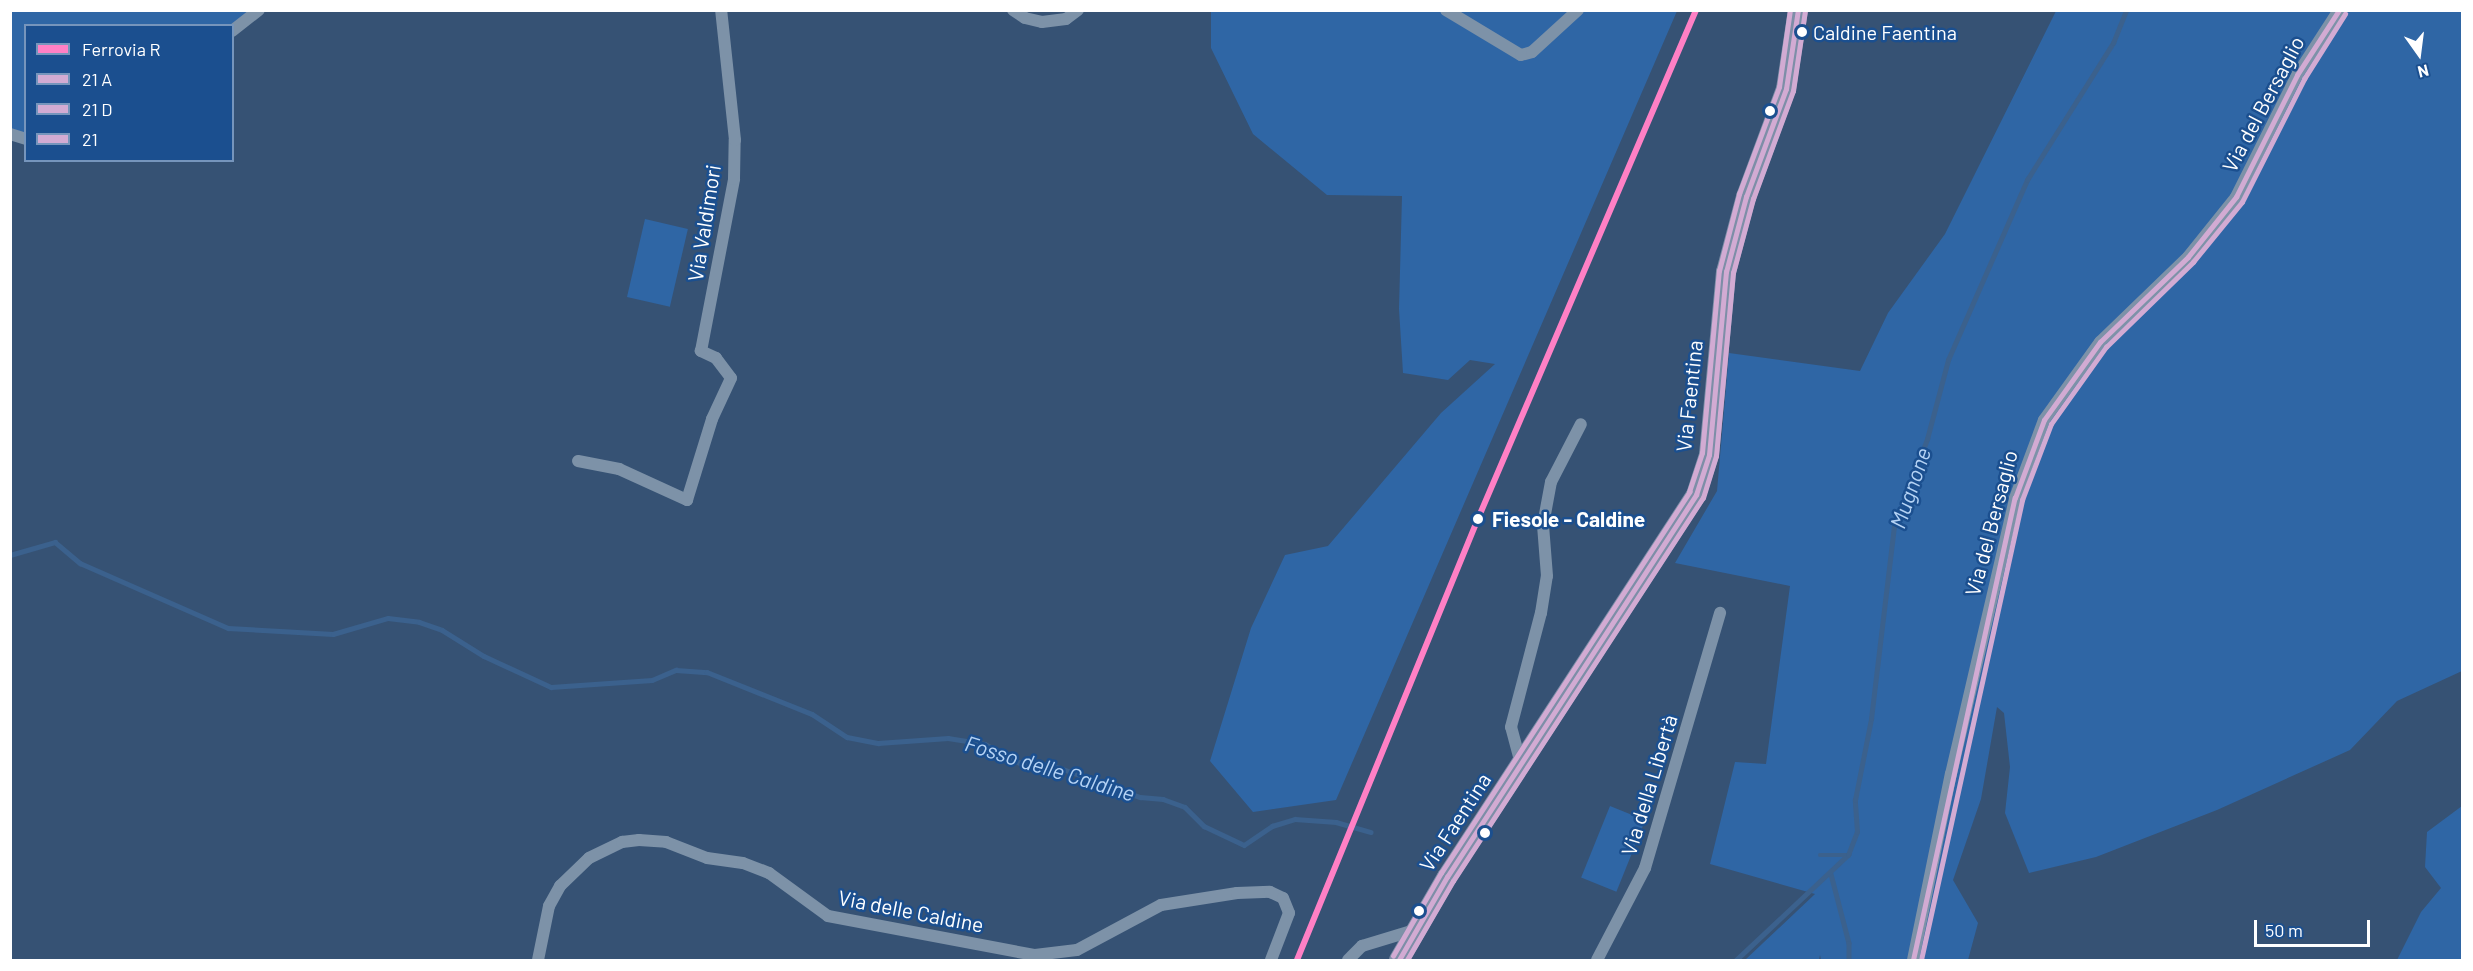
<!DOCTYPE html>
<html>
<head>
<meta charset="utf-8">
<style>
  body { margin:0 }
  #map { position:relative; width:2473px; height:971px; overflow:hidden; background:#365274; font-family:Barlow,sans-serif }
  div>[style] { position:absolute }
  .green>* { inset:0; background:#2f66a5; transform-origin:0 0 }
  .stream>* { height:4.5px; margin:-2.25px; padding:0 2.25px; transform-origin:2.25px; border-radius:2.25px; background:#3b618d }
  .street>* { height:12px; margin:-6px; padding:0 6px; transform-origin:6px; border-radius:6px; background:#7d92a8 }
  .primary>* { height:20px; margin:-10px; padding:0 10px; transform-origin:10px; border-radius:10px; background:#7d8ea7 }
  .bus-1>* { height:4.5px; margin:-2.25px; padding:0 2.25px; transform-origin:2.25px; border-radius:2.25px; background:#d2abd3 }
  .bus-2>* { height:4.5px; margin:-2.25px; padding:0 2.25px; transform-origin:2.25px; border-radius:2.25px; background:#d2abd3 }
  .bus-3>* { height:4.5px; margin:-2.25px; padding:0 2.25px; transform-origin:2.25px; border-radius:2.25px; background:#d2abd3 }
  .rail-1>* { height:6px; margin:-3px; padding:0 3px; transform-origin:3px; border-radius:3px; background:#ff80c5 }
  .dots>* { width:16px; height:16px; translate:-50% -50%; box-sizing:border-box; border:3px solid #1b4f8f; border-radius:50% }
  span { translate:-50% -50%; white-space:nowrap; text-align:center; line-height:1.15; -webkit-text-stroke:5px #1b4f8f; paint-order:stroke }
  .bus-label { font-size:20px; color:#fff }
  .left { translate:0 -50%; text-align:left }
  .street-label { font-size:21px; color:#fff }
  .stop-label { font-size:21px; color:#fff; font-weight:700 }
  .water-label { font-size:22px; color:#b5d3f5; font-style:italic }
  .frame { position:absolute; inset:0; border:12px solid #fff; pointer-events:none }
  .legend { position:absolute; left:24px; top:24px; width:210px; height:138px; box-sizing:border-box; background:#1b4f8f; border:2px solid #7695bc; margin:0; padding:8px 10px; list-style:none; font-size:18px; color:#fff }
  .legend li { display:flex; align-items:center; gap:12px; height:30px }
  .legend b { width:30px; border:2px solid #7695bc }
  .north { position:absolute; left:2389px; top:24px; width:60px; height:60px; -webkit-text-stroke:4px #1b4f8f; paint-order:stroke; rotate:166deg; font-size:16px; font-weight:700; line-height:24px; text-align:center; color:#fff }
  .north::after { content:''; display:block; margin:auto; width:21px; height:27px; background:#fff; clip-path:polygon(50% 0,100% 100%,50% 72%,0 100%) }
  .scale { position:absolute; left:2254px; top:920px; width:116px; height:27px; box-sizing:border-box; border:3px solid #fff; border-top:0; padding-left:8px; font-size:18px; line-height:21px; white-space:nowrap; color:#fff; -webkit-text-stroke:4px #1b4f8f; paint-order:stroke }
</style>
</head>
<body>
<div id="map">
  <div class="green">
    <i style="clip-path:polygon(11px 11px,259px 11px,232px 26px,26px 26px,25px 139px,11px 134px)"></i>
    <i style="clip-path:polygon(1211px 11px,1677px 11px,1336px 800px,1253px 812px,1210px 761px,1251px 628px,1285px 555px,1328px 546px,1441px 413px,1495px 364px,1470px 360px,1448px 380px,1403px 373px,1399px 309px,1402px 196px,1327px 195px,1253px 134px,1211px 48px)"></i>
    <i style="clip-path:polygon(2056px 11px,2462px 11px,2462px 671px,2397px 701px,2350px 750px,2217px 810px,2096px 857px,2029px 873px,2005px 813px,2010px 767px,2004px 713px,1997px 707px,1981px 799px,1953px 880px,1978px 923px,1968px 960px,1821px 960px,1820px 955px,1819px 960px,1745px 960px,1815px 894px,1710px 864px,1735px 762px,1766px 764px,1790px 586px,1675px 563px,1717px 491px,1729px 353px,1860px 371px,1888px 313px,1945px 234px)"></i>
    <i style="left:645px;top:219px;width:44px;height:80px;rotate:13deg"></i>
    <i style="left:1610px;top:806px;width:38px;height:77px;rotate:22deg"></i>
    <i style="clip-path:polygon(2462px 806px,2462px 960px,2397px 960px,2421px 912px,2441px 888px,2425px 867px,2427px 832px)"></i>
  </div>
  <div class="stream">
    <i style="left:10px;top:555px;width:47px;rotate:-16.1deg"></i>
    <i style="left:55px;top:542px;width:33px;rotate:40deg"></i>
    <i style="left:80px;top:563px;width:162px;rotate:23.7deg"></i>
    <i style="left:228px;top:628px;width:105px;rotate:3.3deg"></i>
    <i style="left:333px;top:634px;width:57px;rotate:-16.2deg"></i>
    <i style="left:388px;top:618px;width:31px;rotate:7deg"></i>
    <i style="left:419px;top:622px;width:24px;rotate:19deg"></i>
    <i style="left:442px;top:630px;width:49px;rotate:31.8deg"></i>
    <i style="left:484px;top:656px;width:74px;rotate:24.8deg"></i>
    <i style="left:551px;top:687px;width:101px;rotate:-4deg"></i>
    <i style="left:652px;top:680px;width:26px;rotate:-23deg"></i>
    <i style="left:676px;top:670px;width:31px;rotate:4deg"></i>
    <i style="left:707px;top:672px;width:113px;rotate:21.8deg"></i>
    <i style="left:812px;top:714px;width:42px;rotate:33.3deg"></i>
    <i style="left:847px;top:737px;width:32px;rotate:11deg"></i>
    <i style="left:878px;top:743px;width:70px;rotate:-4.1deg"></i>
    <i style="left:948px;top:738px;width:37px;rotate:9deg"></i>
    <i style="left:985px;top:744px;width:38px;rotate:29deg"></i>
    <i style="left:1018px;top:762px;width:34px;rotate:5deg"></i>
    <i style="left:1052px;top:765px;width:94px;rotate:20deg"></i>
    <i style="left:1140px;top:797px;width:23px;rotate:5deg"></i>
    <i style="left:1163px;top:799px;width:23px;rotate:20deg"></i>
    <i style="left:1185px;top:807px;width:27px;rotate:45deg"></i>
    <i style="left:1204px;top:826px;width:44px;rotate:25.4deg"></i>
    <i style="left:1244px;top:845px;width:34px;rotate:-34deg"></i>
    <i style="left:1272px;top:826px;width:24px;rotate:-17deg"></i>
    <i style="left:1295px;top:819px;width:41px;rotate:4.2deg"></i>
    <i style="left:1336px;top:822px;width:36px;rotate:16deg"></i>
    <i style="left:1820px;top:855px;width:27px"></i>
    <i style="left:1831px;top:874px;width:71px;rotate:75.4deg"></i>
    <i style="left:1849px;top:943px;width:17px;rotate:90deg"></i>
    <i style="left:1736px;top:960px;width:154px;rotate:-43.2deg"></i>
    <i style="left:1848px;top:855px;width:25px;rotate:-69deg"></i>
    <i style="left:1857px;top:832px;width:32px;rotate:-94deg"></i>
    <i style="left:1855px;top:800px;width:83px;rotate:-78.8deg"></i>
    <i style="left:1871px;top:719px;width:193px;rotate:-83.2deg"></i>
    <i style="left:1894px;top:527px;width:94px;rotate:-69.4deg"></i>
    <i style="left:1927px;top:439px;width:82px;rotate:-75.1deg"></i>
    <i style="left:1948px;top:360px;width:197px;rotate:-66.3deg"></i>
    <i style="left:2027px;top:180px;width:162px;rotate:-57.9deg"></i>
    <i style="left:2113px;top:43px;width:35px;rotate:-68deg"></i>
  </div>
  <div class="street">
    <i style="left:1013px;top:10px;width:14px;rotate:34deg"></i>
    <i style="left:1025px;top:18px;width:17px;rotate:13deg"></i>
    <i style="left:1042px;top:22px;width:24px;rotate:-7deg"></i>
    <i style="left:1066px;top:19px;width:15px;rotate:-37deg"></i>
    <i style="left:1446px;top:10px;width:87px;rotate:31deg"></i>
    <i style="left:1521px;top:55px;width:11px;rotate:-15deg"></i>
    <i style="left:1532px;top:52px;width:62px;rotate:-42.4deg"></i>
    <i style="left:232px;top:31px;width:34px;rotate:-38deg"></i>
    <i style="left:10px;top:134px;width:17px;rotate:17deg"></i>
    <i style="left:578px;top:461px;width:42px;rotate:11deg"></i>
    <i style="left:619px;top:469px;width:75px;rotate:24.5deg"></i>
    <i style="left:687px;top:500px;width:85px;rotate:-72.8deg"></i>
    <i style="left:712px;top:419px;width:45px;rotate:-65.1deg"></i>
    <i style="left:731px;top:378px;width:25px;rotate:-127deg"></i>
    <i style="left:716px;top:358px;width:17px;rotate:-155deg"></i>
    <i style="left:701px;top:351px;width:175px;rotate:-79.1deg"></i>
    <i style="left:734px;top:179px;width:39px;rotate:-89deg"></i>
    <i style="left:735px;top:140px;width:131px;rotate:-96.1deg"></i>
    <i style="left:1521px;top:764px;width:38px;rotate:-105deg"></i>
    <i style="left:1511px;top:727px;width:118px;rotate:-75.3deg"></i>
    <i style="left:1541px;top:613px;width:37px;rotate:-81deg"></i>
    <i style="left:1547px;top:576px;width:51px;rotate:-94.5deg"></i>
    <i style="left:1543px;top:525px;width:44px;rotate:-79.5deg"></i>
    <i style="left:1551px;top:482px;width:65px;rotate:-62.7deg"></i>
    <i style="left:538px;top:960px;width:55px;rotate:-78.5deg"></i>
    <i style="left:549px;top:906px;width:23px;rotate:-61deg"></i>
    <i style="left:560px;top:886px;width:40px;rotate:-44deg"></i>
    <i style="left:589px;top:858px;width:37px;rotate:-26deg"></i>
    <i style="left:622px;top:842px;width:17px;rotate:-7deg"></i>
    <i style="left:639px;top:840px;width:27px;rotate:4deg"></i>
    <i style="left:666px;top:842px;width:44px;rotate:21.3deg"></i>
    <i style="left:707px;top:858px;width:36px;rotate:8deg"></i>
    <i style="left:743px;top:863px;width:28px;rotate:21deg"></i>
    <i style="left:769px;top:873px;width:73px;rotate:36.1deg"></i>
    <i style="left:828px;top:916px;width:211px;rotate:10.7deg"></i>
    <i style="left:1035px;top:955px;width:42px;rotate:-6.8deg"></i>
    <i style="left:1077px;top:950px;width:95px;rotate:-28.2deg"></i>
    <i style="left:1161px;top:905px;width:77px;rotate:-9deg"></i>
    <i style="left:1237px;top:893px;width:33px;rotate:-2deg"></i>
    <i style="left:1270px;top:892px;width:14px;rotate:25deg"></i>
    <i style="left:1283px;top:898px;width:16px;rotate:68deg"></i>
    <i style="left:1289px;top:913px;width:50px;rotate:111deg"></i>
    <i style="left:1348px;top:960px;width:20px;rotate:-45deg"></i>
    <i style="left:1362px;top:946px;width:55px;rotate:-16.8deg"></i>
    <i style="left:1597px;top:960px;width:104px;rotate:-62.4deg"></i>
    <i style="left:1645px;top:868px;width:266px;rotate:-73.6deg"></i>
    <i style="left:1913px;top:960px;width:190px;rotate:-78.5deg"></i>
    <i style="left:1951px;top:774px;width:283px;rotate:-76.9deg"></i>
    <i style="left:2015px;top:498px;width:83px;rotate:-69.6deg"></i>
    <i style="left:2044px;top:420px;width:96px;rotate:-54.3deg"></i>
    <i style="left:2100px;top:342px;width:122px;rotate:-44deg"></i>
    <i style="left:2188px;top:257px;width:77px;rotate:-51.3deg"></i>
    <i style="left:2236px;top:197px;width:136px;rotate:-63.4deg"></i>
    <i style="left:2297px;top:75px;width:77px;rotate:-57.1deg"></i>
  </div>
  <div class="primary">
    <i style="left:1399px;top:960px;width:96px;rotate:-60deg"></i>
    <i style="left:1447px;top:877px;width:456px;rotate:-56.9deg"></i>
    <i style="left:1696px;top:495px;width:42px;rotate:-72deg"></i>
    <i style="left:1709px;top:455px;width:184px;rotate:-84.7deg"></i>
    <i style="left:1726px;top:272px;width:78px;rotate:-75.1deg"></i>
    <i style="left:1746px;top:197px;width:115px;rotate:-69.7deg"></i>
    <i style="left:1786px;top:89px;width:80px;rotate:-81.4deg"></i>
  </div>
  <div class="bus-1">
    <i style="left:1399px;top:960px;width:96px;rotate:-60deg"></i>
    <i style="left:1447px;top:877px;width:456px;rotate:-56.9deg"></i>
    <i style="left:1696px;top:495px;width:42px;rotate:-72deg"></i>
    <i style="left:1709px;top:455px;width:184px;rotate:-84.7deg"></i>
    <i style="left:1726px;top:272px;width:78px;rotate:-75.1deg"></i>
    <i style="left:1746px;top:197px;width:115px;rotate:-69.7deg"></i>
    <i style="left:1786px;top:89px;width:80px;rotate:-81.4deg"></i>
    <i style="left:1913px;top:960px;width:473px;rotate:-77.6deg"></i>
    <i style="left:2015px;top:498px;width:83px;rotate:-69.6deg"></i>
    <i style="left:2044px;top:420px;width:96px;rotate:-54.3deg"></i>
    <i style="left:2100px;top:342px;width:122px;rotate:-44deg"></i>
    <i style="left:2188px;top:257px;width:77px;rotate:-51.3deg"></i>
    <i style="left:2236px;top:197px;width:136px;rotate:-63.4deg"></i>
    <i style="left:2297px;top:75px;width:77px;rotate:-57.1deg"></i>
  </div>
  <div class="bus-2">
    <i style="left:1407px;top:960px;width:91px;rotate:-59.8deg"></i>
    <i style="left:1453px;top:881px;width:457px;rotate:-56.9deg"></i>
    <i style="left:1703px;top:498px;width:44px;rotate:-72.8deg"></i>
    <i style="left:1716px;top:456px;width:184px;rotate:-84.7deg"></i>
    <i style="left:1733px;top:273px;width:77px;rotate:-74.9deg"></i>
    <i style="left:1753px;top:199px;width:115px;rotate:-69.7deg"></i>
    <i style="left:1793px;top:91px;width:81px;rotate:-81.5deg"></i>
    <i style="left:1921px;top:960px;width:471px;rotate:-77.6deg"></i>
    <i style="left:2022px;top:500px;width:81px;rotate:-69.1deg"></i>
    <i style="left:2051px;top:424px;width:95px;rotate:-54.5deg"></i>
    <i style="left:2106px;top:347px;width:122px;rotate:-44.3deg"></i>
    <i style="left:2193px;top:262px;width:77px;rotate:-50.8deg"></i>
    <i style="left:2242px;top:202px;width:138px;rotate:-63.2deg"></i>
    <i style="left:2304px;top:79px;width:77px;rotate:-57.8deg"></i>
  </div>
  <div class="bus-3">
    <i style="left:1393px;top:956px;width:96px;rotate:-60deg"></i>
    <i style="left:1441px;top:873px;width:455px;rotate:-56.9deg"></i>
    <i style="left:1689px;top:492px;width:41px;rotate:-71.6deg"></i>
    <i style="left:1702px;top:453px;width:183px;rotate:-84.7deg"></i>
    <i style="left:1719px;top:271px;width:80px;rotate:-75.4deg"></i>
    <i style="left:1739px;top:194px;width:114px;rotate:-69.5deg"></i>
    <i style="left:1779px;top:87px;width:78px;rotate:-81.9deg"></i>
  </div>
  <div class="rail-1">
    <i style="left:1297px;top:960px;width:474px;rotate:-67.7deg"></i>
    <i style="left:1477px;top:521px;width:556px;rotate:-66.8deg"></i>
  </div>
  <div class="dots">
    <i style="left:1802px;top:32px;background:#fff"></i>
    <i style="left:1770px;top:111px;background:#fff"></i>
    <i style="left:1478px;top:519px;background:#fff"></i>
    <i style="left:1485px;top:833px;background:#fff"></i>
    <i style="left:1419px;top:911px;background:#fff"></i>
  </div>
  <div class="bus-label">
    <span class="left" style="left:1813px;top:32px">Caldine Faentina</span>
  </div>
  <div class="street-label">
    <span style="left:2263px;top:104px;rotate:-62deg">Via del Bersaglio</span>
    <span style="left:704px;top:223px;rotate:-81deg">Via Valdimori</span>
    <span style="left:1689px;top:396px;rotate:-84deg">Via Faentina</span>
    <span style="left:1991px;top:523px;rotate:-75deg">Via del Bersaglio</span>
    <span style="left:1649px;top:785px;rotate:-73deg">Via della Libertà</span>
    <span style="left:1455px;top:822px;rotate:-57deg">Via Faentina</span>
    <span style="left:911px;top:911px;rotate:11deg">Via delle Caldine</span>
  </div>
  <div class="stop-label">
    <span class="left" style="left:1492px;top:519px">Fiesole - Caldine</span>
  </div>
  <div class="water-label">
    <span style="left:1910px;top:488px;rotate:-71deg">Mugnone</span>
    <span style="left:1050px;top:768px;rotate:17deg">Fosso delle Caldine</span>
  </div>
  <div class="frame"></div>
  <ul class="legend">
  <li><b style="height:8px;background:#ff80c5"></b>Ferrovia R</li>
  <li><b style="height:8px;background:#d2abd3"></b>21 A</li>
  <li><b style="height:8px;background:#d2abd3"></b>21 D</li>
  <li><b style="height:8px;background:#d2abd3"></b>21</li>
  </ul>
  <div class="north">N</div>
  <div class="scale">50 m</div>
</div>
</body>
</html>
